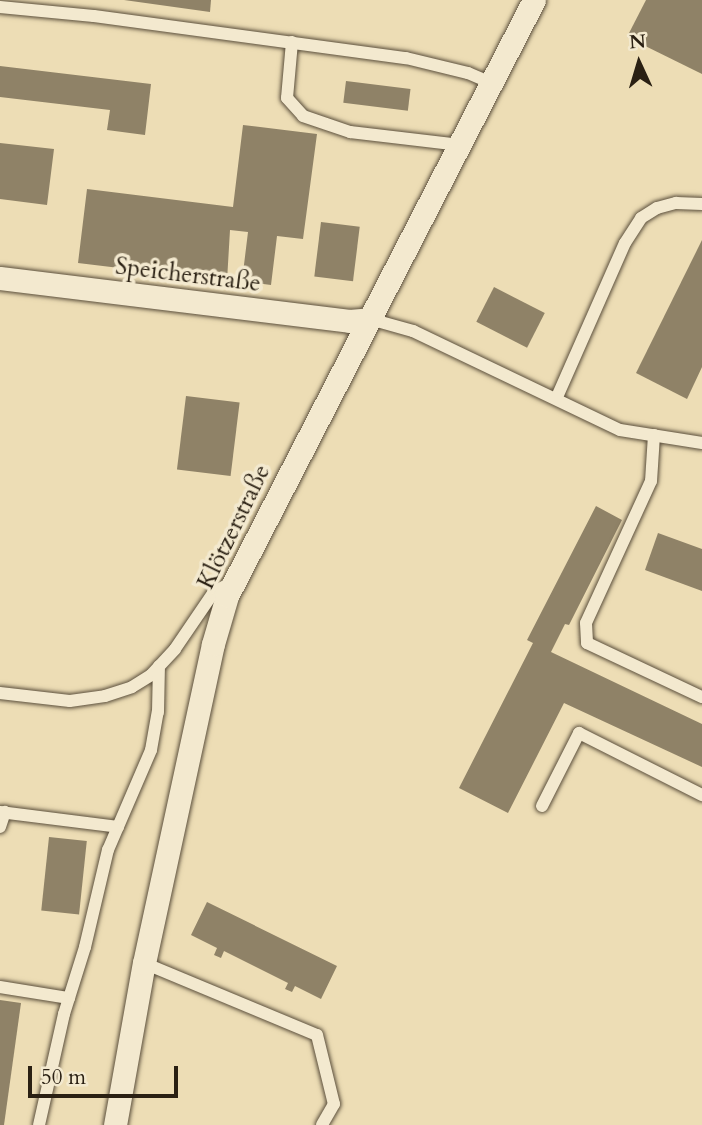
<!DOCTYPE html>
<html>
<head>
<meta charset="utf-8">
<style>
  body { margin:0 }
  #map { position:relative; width:702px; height:1125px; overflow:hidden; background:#edddb5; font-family:Cardo,serif }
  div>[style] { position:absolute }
  .building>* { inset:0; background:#8f8267; transform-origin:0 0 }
  .roads { filter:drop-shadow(0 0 2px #5b4f3c) drop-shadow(0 0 2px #5b4f3c) }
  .service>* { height:12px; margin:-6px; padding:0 6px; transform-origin:6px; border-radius:6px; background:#f3e9cf }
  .minor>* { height:23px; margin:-11.5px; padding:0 11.5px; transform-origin:11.5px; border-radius:11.5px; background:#f3e9cf }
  span { translate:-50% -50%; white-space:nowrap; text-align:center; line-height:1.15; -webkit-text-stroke:7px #f3e9cf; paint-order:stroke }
  .street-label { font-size:24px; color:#2a2013 }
  .north { position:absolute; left:604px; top:28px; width:70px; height:70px; -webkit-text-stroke:5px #f3e9cf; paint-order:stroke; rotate:356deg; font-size:19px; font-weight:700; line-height:28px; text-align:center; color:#2a2013 }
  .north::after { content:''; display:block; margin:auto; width:24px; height:32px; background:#2a2013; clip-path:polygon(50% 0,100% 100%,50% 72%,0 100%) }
  .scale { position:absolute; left:28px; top:1066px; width:150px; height:32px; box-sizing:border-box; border:4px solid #2a2013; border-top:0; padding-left:9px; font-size:21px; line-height:24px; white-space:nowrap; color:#2a2013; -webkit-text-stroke:5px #f3e9cf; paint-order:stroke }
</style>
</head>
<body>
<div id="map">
  <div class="building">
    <i style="clip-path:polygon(124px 0,211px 0,210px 12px)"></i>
    <i style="clip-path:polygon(646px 0,702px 0,702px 74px,627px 37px)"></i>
    <i style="clip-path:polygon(0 66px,151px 84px,145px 135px,107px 130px,110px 110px,0 97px)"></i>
    <i style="left:346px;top:81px;width:65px;height:22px;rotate:7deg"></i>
    <i style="clip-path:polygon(243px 125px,317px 134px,303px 239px,277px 236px,271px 285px,242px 281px,248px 232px,230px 230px,227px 281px,78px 263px,87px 189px,233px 207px)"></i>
    <i style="clip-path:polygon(0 143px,54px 149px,47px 205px,0 199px)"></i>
    <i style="left:321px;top:222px;width:39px;height:55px;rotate:7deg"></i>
    <i style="clip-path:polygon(702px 240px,702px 367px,687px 399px,636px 373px)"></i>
    <i style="left:494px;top:287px;width:57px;height:39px;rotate:27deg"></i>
    <i style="left:186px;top:396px;width:54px;height:74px;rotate:7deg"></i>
    <i style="clip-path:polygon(596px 506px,622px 520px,569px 625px,565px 624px,551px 652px,702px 724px,702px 767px,564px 703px,508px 813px,459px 788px,533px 643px,527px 640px)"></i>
    <i style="clip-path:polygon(658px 533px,702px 549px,702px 591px,645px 570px)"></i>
    <i style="left:49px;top:837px;width:38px;height:74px;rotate:6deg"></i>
    <i style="clip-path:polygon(207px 902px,337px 966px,321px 999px,295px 986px,292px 992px,285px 989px,288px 983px,224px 951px,221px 958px,214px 955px,217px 948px,191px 935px)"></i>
    <i style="clip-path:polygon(0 1000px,21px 1003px,4px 1125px,0 1125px)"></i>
  </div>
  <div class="roads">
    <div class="service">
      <i style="left:0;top:7px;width:94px;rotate:5.5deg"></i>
      <i style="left:94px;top:16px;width:315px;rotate:7.7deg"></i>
      <i style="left:406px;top:58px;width:64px;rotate:13.6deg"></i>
      <i style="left:468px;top:73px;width:26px;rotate:23deg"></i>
      <i style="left:292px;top:42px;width:56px;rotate:95.1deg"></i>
      <i style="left:287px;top:98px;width:24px;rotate:48deg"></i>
      <i style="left:303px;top:116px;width:50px;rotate:18.8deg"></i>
      <i style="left:350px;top:132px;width:111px;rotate:6.7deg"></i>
      <i style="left:370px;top:319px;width:45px;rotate:15.6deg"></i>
      <i style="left:413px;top:331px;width:229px;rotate:25.6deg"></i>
      <i style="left:620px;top:430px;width:83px;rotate:9deg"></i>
      <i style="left:557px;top:397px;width:168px;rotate:-66.2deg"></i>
      <i style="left:625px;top:243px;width:30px;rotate:-57deg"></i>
      <i style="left:641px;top:218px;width:19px;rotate:-32deg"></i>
      <i style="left:657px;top:208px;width:20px;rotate:-15deg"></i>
      <i style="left:676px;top:203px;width:26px;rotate:2deg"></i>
      <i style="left:654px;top:435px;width:46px;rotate:93.7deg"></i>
      <i style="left:651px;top:481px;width:156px;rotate:114.6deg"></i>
      <i style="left:586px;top:623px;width:20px;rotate:87deg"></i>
      <i style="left:587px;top:643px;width:127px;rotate:25.2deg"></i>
      <i style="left:0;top:693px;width:70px;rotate:6.5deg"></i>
      <i style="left:70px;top:701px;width:35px;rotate:-8deg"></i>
      <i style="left:105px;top:696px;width:28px;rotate:-18deg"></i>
      <i style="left:132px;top:687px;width:22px;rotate:-32deg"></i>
      <i style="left:151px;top:675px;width:35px;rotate:-47deg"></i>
      <i style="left:175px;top:649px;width:68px;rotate:-55.8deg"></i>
      <i style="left:213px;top:593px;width:20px;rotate:-30deg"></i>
      <i style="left:542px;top:806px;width:82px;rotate:-63.1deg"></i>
      <i style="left:579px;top:733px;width:138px;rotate:26.8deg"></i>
      <i style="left:0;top:812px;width:119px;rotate:7.2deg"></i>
      <i style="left:0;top:827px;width:16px;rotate:-72deg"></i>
      <i style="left:144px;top:963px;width:187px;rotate:22.6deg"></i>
      <i style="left:317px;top:1035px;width:71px;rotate:76.2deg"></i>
      <i style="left:334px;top:1104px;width:24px;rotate:120deg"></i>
      <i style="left:0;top:987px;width:70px;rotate:9.1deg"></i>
      <i style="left:39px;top:1125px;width:114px;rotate:-77.3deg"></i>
      <i style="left:64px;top:1014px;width:70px;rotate:-72.6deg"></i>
      <i style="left:85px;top:947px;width:100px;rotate:-76.7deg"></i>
      <i style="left:108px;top:850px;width:109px;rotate:-66.7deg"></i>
      <i style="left:151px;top:750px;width:39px;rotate:-80deg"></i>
      <i style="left:158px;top:712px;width:46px;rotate:-88.8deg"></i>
    </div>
    <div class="minor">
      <i style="left:0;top:278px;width:352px;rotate:7deg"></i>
      <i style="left:349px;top:321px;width:21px;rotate:-5deg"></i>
      <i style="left:115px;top:1125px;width:165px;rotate:-79.9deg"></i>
      <i style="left:144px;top:963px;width:326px;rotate:-77.8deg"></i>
      <i style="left:213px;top:644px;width:50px;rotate:-73.7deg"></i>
      <i style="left:227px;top:596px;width:670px;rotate:-62.75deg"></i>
    </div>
  </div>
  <div class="street-label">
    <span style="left:188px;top:275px;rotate:7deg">Speicherstraße</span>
    <span style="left:234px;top:527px;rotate:-64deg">Klötzerstraße</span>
  </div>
  <div class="north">N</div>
  <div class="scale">50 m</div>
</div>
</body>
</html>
